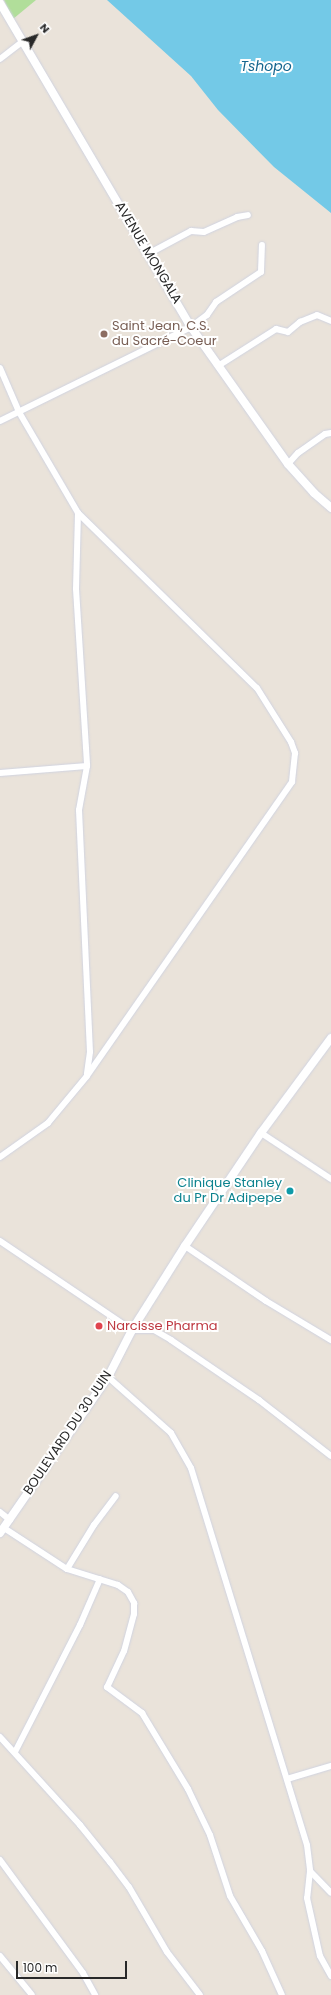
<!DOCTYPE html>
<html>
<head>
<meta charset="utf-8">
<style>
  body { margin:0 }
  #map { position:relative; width:331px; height:1995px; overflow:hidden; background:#eae3da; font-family:Poppins,sans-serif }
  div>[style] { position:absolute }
  .green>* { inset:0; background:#b1de9a }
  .water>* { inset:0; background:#73c9e7 }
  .roads { filter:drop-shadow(0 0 1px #d0d3e0) drop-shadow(0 0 1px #d0d3e0) }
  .minor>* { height:6px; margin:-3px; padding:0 3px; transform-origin:3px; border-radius:3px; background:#fff }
  .tertiary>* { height:8px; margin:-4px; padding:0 4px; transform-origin:4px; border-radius:4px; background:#fff }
  .dots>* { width:11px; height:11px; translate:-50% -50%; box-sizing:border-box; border:2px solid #fff; border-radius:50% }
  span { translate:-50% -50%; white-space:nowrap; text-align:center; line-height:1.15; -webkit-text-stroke:4px #fff; paint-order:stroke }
  .street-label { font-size:13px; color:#282828 }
  .education-label { font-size:13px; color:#785e54 }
  .left { translate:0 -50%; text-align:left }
  .culture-label { font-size:13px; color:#0d838f }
  .right { translate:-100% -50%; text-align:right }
  .health-label { font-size:13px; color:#be3a42 }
  .water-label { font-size:14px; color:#15668f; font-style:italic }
  .north { position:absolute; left:16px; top:16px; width:40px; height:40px; -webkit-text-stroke:3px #fff; paint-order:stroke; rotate:49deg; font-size:11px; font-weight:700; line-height:16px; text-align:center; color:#282828 }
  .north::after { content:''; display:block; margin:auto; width:14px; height:18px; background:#282828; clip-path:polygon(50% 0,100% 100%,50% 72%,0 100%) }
  .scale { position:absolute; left:16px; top:1961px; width:111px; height:18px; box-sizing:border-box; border:2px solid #282828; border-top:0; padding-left:5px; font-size:12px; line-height:14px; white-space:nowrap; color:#282828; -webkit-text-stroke:3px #fff; paint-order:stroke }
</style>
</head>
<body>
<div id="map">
  <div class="green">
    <i style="clip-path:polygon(4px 0,36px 0,13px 19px)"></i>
  </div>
  <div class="water">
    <i style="clip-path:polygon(107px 0,331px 0,331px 213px,274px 167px,218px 110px,191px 76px)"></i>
  </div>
  <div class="roads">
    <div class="minor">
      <i style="left:0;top:59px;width:28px;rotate:-38deg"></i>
      <i style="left:148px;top:254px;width:49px;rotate:-28.1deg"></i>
      <i style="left:191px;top:231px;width:13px;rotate:4deg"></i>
      <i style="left:204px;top:232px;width:36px;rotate:-24deg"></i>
      <i style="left:237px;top:217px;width:11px;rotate:-10deg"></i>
      <i style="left:218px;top:366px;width:69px;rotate:-32.5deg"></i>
      <i style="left:276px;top:329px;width:12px;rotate:14deg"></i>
      <i style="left:288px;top:332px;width:16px;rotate:-40deg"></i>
      <i style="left:300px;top:322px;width:18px;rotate:-22deg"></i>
      <i style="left:317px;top:315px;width:15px;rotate:23deg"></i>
      <i style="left:0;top:368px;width:48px;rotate:66.6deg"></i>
      <i style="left:19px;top:412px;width:117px;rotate:59.7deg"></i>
      <i style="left:78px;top:513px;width:250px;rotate:44.4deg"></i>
      <i style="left:257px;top:688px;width:64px;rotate:57.8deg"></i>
      <i style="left:291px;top:742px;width:12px;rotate:70deg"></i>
      <i style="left:295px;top:753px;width:29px;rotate:96deg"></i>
      <i style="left:292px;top:782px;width:358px;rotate:124.9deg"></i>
      <i style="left:87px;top:1076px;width:61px;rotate:129.7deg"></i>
      <i style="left:48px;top:1123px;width:59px;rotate:144.7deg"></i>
      <i style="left:0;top:421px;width:213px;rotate:-26.2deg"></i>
      <i style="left:191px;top:327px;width:20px;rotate:-37deg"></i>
      <i style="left:207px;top:315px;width:16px;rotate:-55deg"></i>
      <i style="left:216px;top:302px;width:54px;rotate:-33.7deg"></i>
      <i style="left:261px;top:272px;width:27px;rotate:-88deg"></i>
      <i style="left:288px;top:464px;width:15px;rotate:-48deg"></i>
      <i style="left:298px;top:453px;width:33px;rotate:-35deg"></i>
      <i style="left:325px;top:434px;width:6px;rotate:-9deg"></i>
      <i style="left:78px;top:513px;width:76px;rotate:91.5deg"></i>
      <i style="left:76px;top:589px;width:177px;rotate:86.4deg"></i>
      <i style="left:87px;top:766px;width:45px;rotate:100.3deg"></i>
      <i style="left:79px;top:810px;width:242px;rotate:87.4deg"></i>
      <i style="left:90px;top:1052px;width:22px;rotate:98deg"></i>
      <i style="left:0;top:773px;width:87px;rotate:-4.6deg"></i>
      <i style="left:261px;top:1133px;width:84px;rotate:33.3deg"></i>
      <i style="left:0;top:1241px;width:159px;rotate:34deg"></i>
      <i style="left:132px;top:1330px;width:22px"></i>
      <i style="left:154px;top:1330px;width:20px;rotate:30deg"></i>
      <i style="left:171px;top:1340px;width:107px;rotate:34.3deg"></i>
      <i style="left:259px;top:1400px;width:91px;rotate:37.9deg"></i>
      <i style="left:185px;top:1246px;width:98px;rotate:34.2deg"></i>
      <i style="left:266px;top:1301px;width:76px;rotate:31deg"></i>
      <i style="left:108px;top:1377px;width:84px;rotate:41.6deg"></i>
      <i style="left:171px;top:1433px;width:40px;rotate:60.3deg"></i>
      <i style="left:191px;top:1468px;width:394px;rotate:72.9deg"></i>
      <i style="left:307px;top:1845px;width:26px;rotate:83deg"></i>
      <i style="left:310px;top:1871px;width:27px;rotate:96deg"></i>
      <i style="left:307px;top:1898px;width:59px;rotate:77.4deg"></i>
      <i style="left:320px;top:1956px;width:23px;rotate:61deg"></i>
      <i style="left:0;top:1512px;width:13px;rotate:39deg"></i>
      <i style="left:4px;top:1528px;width:75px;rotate:33.1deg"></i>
      <i style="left:67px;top:1569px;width:53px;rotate:17.4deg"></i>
      <i style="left:118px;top:1585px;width:12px;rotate:35deg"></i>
      <i style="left:128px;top:1592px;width:13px;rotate:61deg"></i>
      <i style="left:134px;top:1603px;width:11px;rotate:90deg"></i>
      <i style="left:134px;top:1614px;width:38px;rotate:105deg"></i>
      <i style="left:124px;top:1651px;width:40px;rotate:115deg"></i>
      <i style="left:107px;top:1687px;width:44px;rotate:36.6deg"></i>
      <i style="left:142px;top:1713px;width:89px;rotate:58.8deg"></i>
      <i style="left:188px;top:1789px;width:51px;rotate:64.4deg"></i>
      <i style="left:210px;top:1835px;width:64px;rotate:71.8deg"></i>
      <i style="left:230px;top:1896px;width:64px;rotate:59.8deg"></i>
      <i style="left:262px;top:1951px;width:48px;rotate:65.6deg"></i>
      <i style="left:67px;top:1569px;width:52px;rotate:-58.5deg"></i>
      <i style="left:94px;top:1525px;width:36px;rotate:-53deg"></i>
      <i style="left:0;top:1737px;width:119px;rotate:47.7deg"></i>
      <i style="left:80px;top:1825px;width:48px;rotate:51deg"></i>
      <i style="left:110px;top:1862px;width:31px;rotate:53deg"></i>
      <i style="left:129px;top:1887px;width:75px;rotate:59.7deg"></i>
      <i style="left:167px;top:1952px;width:54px;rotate:52.5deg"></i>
      <i style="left:15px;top:1752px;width:143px;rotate:-62.9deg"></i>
      <i style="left:80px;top:1625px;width:50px;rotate:-66.5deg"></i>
      <i style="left:287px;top:1779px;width:46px;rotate:-16.5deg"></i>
      <i style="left:0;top:1860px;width:140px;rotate:53.7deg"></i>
      <i style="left:83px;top:1973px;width:25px;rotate:61deg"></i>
      <i style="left:310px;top:1871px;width:30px;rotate:46deg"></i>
      <i style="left:0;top:1956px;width:50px;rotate:50.6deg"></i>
    </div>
    <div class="tertiary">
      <i style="left:0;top:3px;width:376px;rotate:59.5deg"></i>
      <i style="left:191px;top:327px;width:168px;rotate:54.7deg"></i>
      <i style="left:288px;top:464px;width:39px;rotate:48deg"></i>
      <i style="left:314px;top:493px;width:23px;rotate:41deg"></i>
      <i style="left:0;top:1533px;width:190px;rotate:-55.3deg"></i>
      <i style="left:108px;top:1377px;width:53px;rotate:-62.9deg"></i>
      <i style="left:132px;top:1330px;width:99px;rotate:-57.8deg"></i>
      <i style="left:185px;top:1246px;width:136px;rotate:-56.1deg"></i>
      <i style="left:261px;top:1133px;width:118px;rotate:-53.6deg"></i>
    </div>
  </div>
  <div class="dots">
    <i style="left:104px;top:334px;background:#8d6e63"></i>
    <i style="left:290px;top:1191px;background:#0f9aa8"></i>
    <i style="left:99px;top:1326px;background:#e0444e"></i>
  </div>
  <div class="street-label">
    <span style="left:148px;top:253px;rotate:59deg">AVENUE MONGALA</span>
    <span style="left:68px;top:1433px;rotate:-56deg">BOULEVARD DU 30 JUIN</span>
  </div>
  <div class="education-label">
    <span class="left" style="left:112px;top:334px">Saint Jean, C.S.<br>du Sacré-Coeur</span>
  </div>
  <div class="culture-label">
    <span class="right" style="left:282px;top:1191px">Clinique Stanley<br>du Pr Dr Adipepe</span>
  </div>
  <div class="health-label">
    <span class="left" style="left:107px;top:1326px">Narcisse Pharma</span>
  </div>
  <div class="water-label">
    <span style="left:266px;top:66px">Tshopo</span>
  </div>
  <div class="north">N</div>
  <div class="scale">100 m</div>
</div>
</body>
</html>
